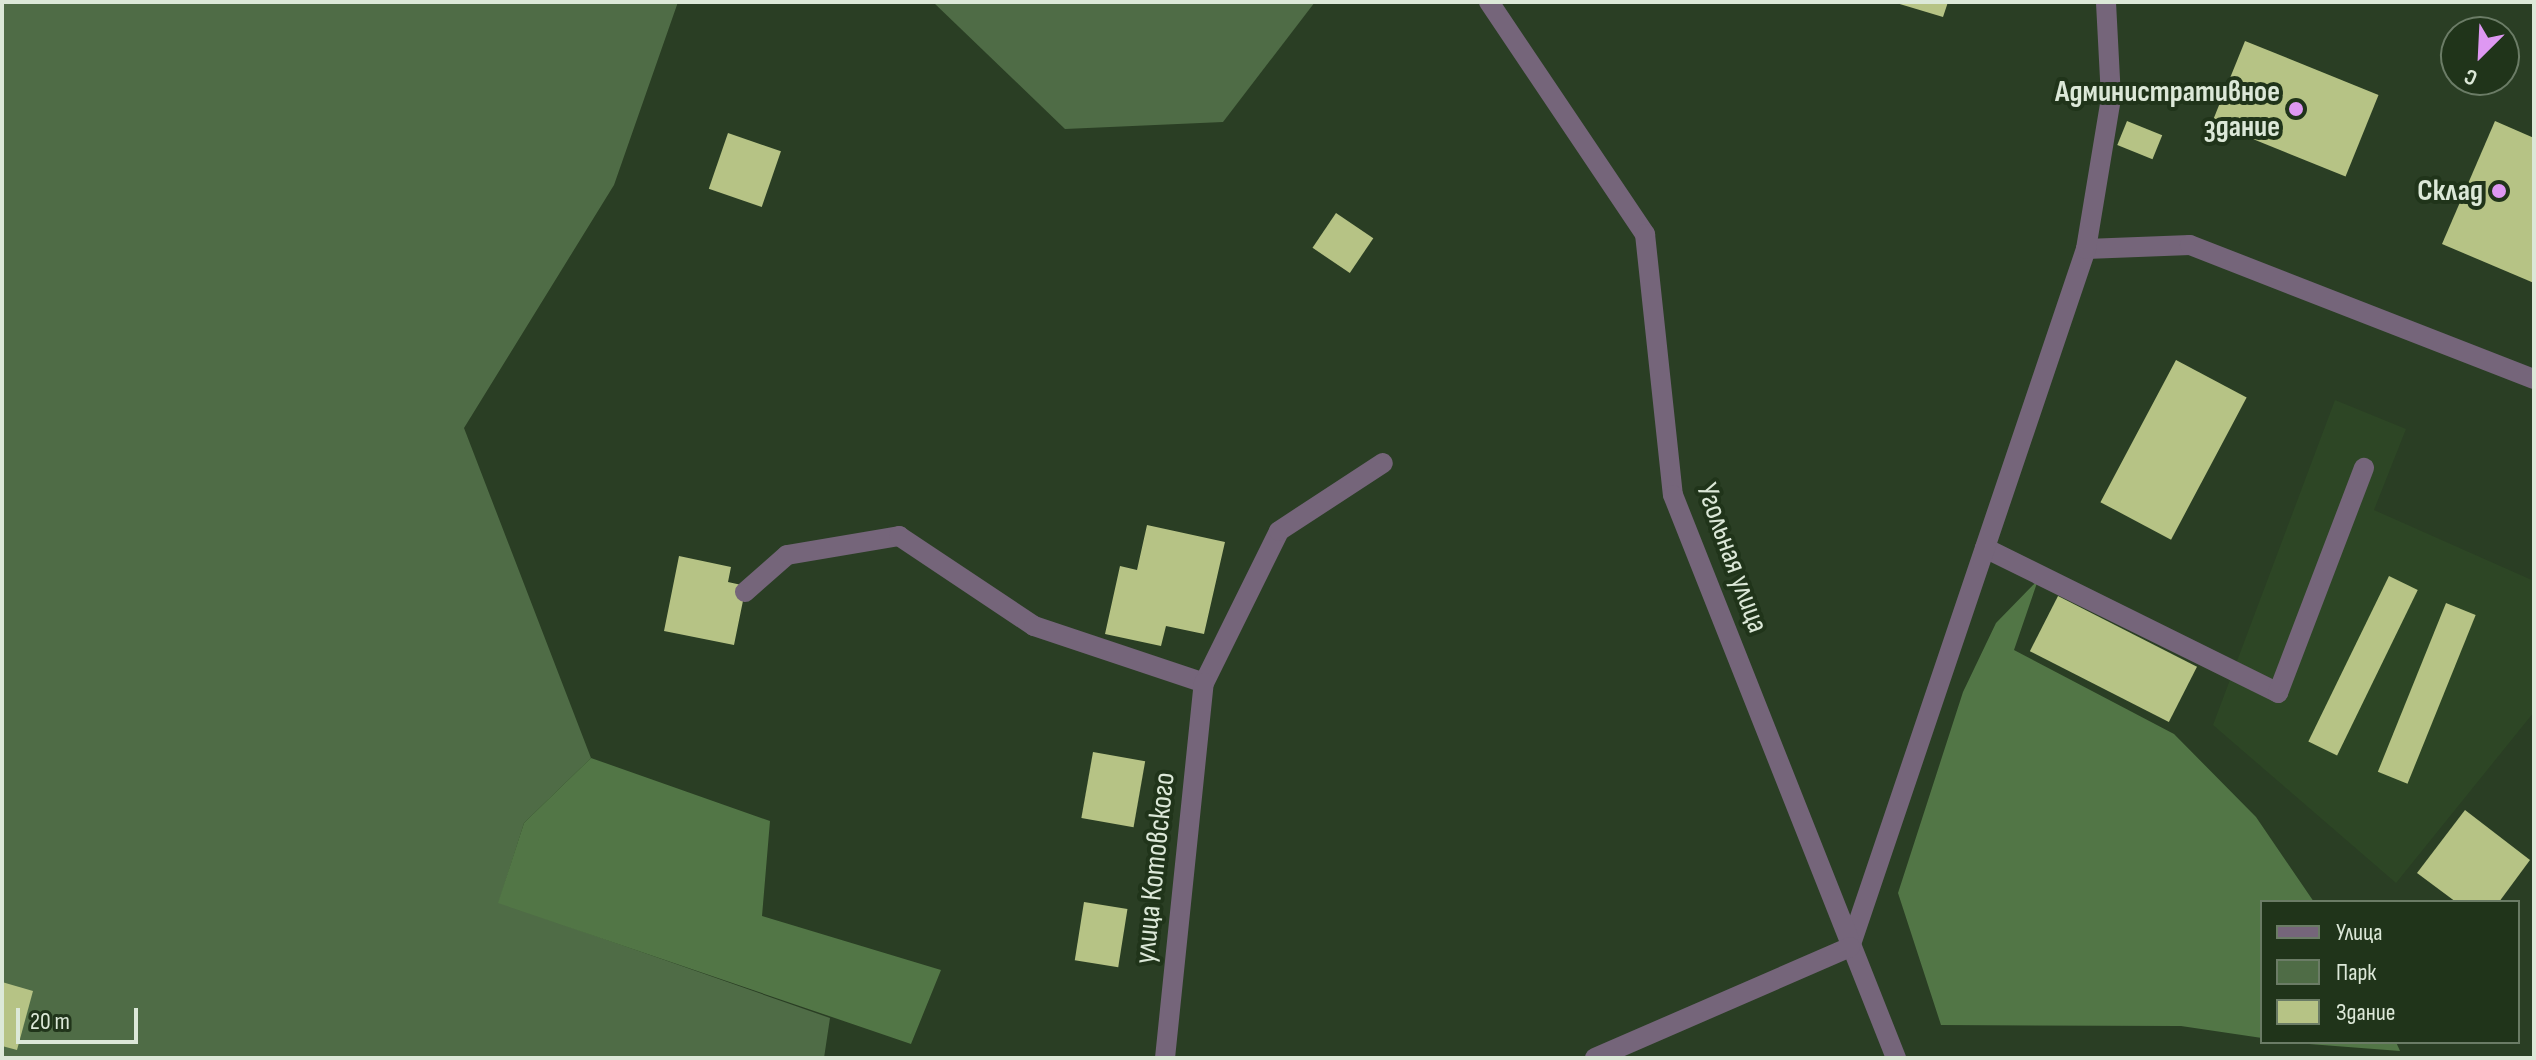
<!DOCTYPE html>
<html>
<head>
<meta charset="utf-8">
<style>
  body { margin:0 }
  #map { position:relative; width:2536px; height:1060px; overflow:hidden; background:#2a3e24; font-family:"Sofia Sans Condensed",sans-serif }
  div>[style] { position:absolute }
  .built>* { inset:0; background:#2d4625 }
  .green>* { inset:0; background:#4f6c46 }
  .forest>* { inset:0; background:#527646 }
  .building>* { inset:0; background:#b6c385; transform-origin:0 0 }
  .service>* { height:20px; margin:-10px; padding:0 10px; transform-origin:10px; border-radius:10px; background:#75657a }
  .minor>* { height:20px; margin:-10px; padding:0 10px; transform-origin:10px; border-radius:10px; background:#75657a }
  .dots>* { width:22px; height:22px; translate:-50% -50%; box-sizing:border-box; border:4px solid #20341a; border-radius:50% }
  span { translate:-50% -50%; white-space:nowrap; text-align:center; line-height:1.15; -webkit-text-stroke:8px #20341a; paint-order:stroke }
  .poi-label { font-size:30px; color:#dce8d8; font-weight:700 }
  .right { translate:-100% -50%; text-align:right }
  .street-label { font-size:30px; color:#dce8d8 }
  .frame { position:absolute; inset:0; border:4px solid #dce8d8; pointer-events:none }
  .legend { position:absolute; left:2260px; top:900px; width:260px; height:144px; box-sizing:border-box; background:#20341a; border:2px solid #6b7c66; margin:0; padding:10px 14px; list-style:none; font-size:24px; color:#dce8d8 }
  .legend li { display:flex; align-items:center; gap:16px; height:40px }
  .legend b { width:40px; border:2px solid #6b7c66 }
  .north { position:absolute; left:2440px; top:16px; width:80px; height:80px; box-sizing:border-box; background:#20341a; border:2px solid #6b7c66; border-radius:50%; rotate:204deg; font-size:22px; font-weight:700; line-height:32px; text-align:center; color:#dce8d8 }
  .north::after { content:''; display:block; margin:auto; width:28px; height:36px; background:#de98f2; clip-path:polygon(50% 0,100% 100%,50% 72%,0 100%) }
  .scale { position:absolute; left:16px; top:1008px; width:122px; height:36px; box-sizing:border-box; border:4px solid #dce8d8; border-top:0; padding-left:10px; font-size:24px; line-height:28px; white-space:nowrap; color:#dce8d8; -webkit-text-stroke:6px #20341a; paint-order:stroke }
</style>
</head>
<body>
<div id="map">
  <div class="built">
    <i style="clip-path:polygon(2335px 400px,2406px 429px,2374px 510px,2534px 581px,2534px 712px,2396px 883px,2213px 725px)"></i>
  </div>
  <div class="green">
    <i style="clip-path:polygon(2px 2px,678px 2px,614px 185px,464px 428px,591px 758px,524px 823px,499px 902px,830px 1018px,824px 1058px,2px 1058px)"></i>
    <i style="clip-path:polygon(933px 2px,1315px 2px,1223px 122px,1065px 129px)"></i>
  </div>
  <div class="forest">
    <i style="clip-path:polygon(2038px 580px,2014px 650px,2174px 734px,2256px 817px,2314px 902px,2262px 902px,2262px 1038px,2181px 1026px,1941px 1025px,1898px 893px,1963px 692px,1996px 623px)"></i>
    <i style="clip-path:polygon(591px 758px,770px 821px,762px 916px,941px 970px,911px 1044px,498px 903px,524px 823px)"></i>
    <i style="clip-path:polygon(2292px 1042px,2396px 1042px,2400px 1051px,2309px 1044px)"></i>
  </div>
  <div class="building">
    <i style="clip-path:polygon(1893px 2px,1948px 2px,1943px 17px)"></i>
    <i style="left:2245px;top:41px;width:144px;height:88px;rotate:22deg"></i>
    <i style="left:2127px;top:121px;width:38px;height:26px;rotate:22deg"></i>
    <i style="clip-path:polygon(2495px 121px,2534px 138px,2534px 283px,2442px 244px)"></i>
    <i style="left:728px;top:133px;width:56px;height:59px;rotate:19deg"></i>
    <i style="left:1336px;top:213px;width:45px;height:42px;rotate:34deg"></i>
    <i style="left:2176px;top:360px;width:80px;height:161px;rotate:28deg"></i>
    <i style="clip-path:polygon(1147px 525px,1225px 542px,1204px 634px,1166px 626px,1161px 646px,1105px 634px,1120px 566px,1137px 570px)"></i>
    <i style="clip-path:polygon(679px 556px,731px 567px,728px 582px,746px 586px,734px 645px,664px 631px)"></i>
    <i style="left:2389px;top:576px;width:32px;height:184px;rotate:26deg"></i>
    <i style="left:2058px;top:596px;width:156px;height:62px;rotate:27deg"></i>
    <i style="left:2446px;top:603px;width:32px;height:182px;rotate:22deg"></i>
    <i style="left:1093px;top:752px;width:53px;height:67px;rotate:10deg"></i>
    <i style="clip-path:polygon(2465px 810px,2530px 860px,2499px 902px,2456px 902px,2417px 873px)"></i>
    <i style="left:1084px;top:902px;width:44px;height:59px;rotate:9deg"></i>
    <i style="clip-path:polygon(2px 982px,33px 991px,17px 1050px,2px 1046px)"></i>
  </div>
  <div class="service">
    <i style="left:2086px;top:249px;width:104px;rotate:-2.2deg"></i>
    <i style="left:2190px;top:245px;width:369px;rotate:21.3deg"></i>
    <i style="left:1985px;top:548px;width:327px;rotate:26.3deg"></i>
    <i style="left:2278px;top:693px;width:241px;rotate:-69.1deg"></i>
    <i style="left:745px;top:592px;width:56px;rotate:-41.4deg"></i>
    <i style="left:787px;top:555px;width:114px;rotate:-9.6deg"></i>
    <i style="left:899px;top:536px;width:162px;rotate:33.7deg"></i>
    <i style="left:1034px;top:626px;width:179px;rotate:18.5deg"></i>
    <i style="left:1204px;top:683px;width:169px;rotate:-63.7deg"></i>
    <i style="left:1279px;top:531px;width:124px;rotate:-33.2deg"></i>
    <i style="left:1850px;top:947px;width:737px;rotate:-71.32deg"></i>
    <i style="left:2086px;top:249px;width:153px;rotate:-80.6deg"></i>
    <i style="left:2111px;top:98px;width:96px;rotate:-93deg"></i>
  </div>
  <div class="minor">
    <i style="left:1489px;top:2px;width:280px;rotate:56.1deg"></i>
    <i style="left:1645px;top:234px;width:262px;rotate:83.9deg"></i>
    <i style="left:1673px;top:495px;width:606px;rotate:68.39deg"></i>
    <i style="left:1165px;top:1058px;width:377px;rotate:-84.1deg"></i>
    <i style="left:1595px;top:1058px;width:278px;rotate:-23.5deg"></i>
  </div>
  <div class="dots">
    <i style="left:2296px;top:109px;background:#de98f2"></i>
    <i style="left:2499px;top:191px;background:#de98f2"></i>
  </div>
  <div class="poi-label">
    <span class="right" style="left:2280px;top:109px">Административное<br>здание</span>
    <span class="right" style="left:2483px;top:191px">Склад</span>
  </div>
  <div class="street-label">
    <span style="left:1732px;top:558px;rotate:70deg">Угольная улица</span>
    <span style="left:1155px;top:868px;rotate:-84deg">улица Котовского</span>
  </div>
  <div class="frame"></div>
  <ul class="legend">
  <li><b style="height:10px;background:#75657a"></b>Улица</li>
  <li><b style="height:22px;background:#4f6c46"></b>Парк</li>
  <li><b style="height:22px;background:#b6c385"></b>Здание</li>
  </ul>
  <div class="north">С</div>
  <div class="scale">20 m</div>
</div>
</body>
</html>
